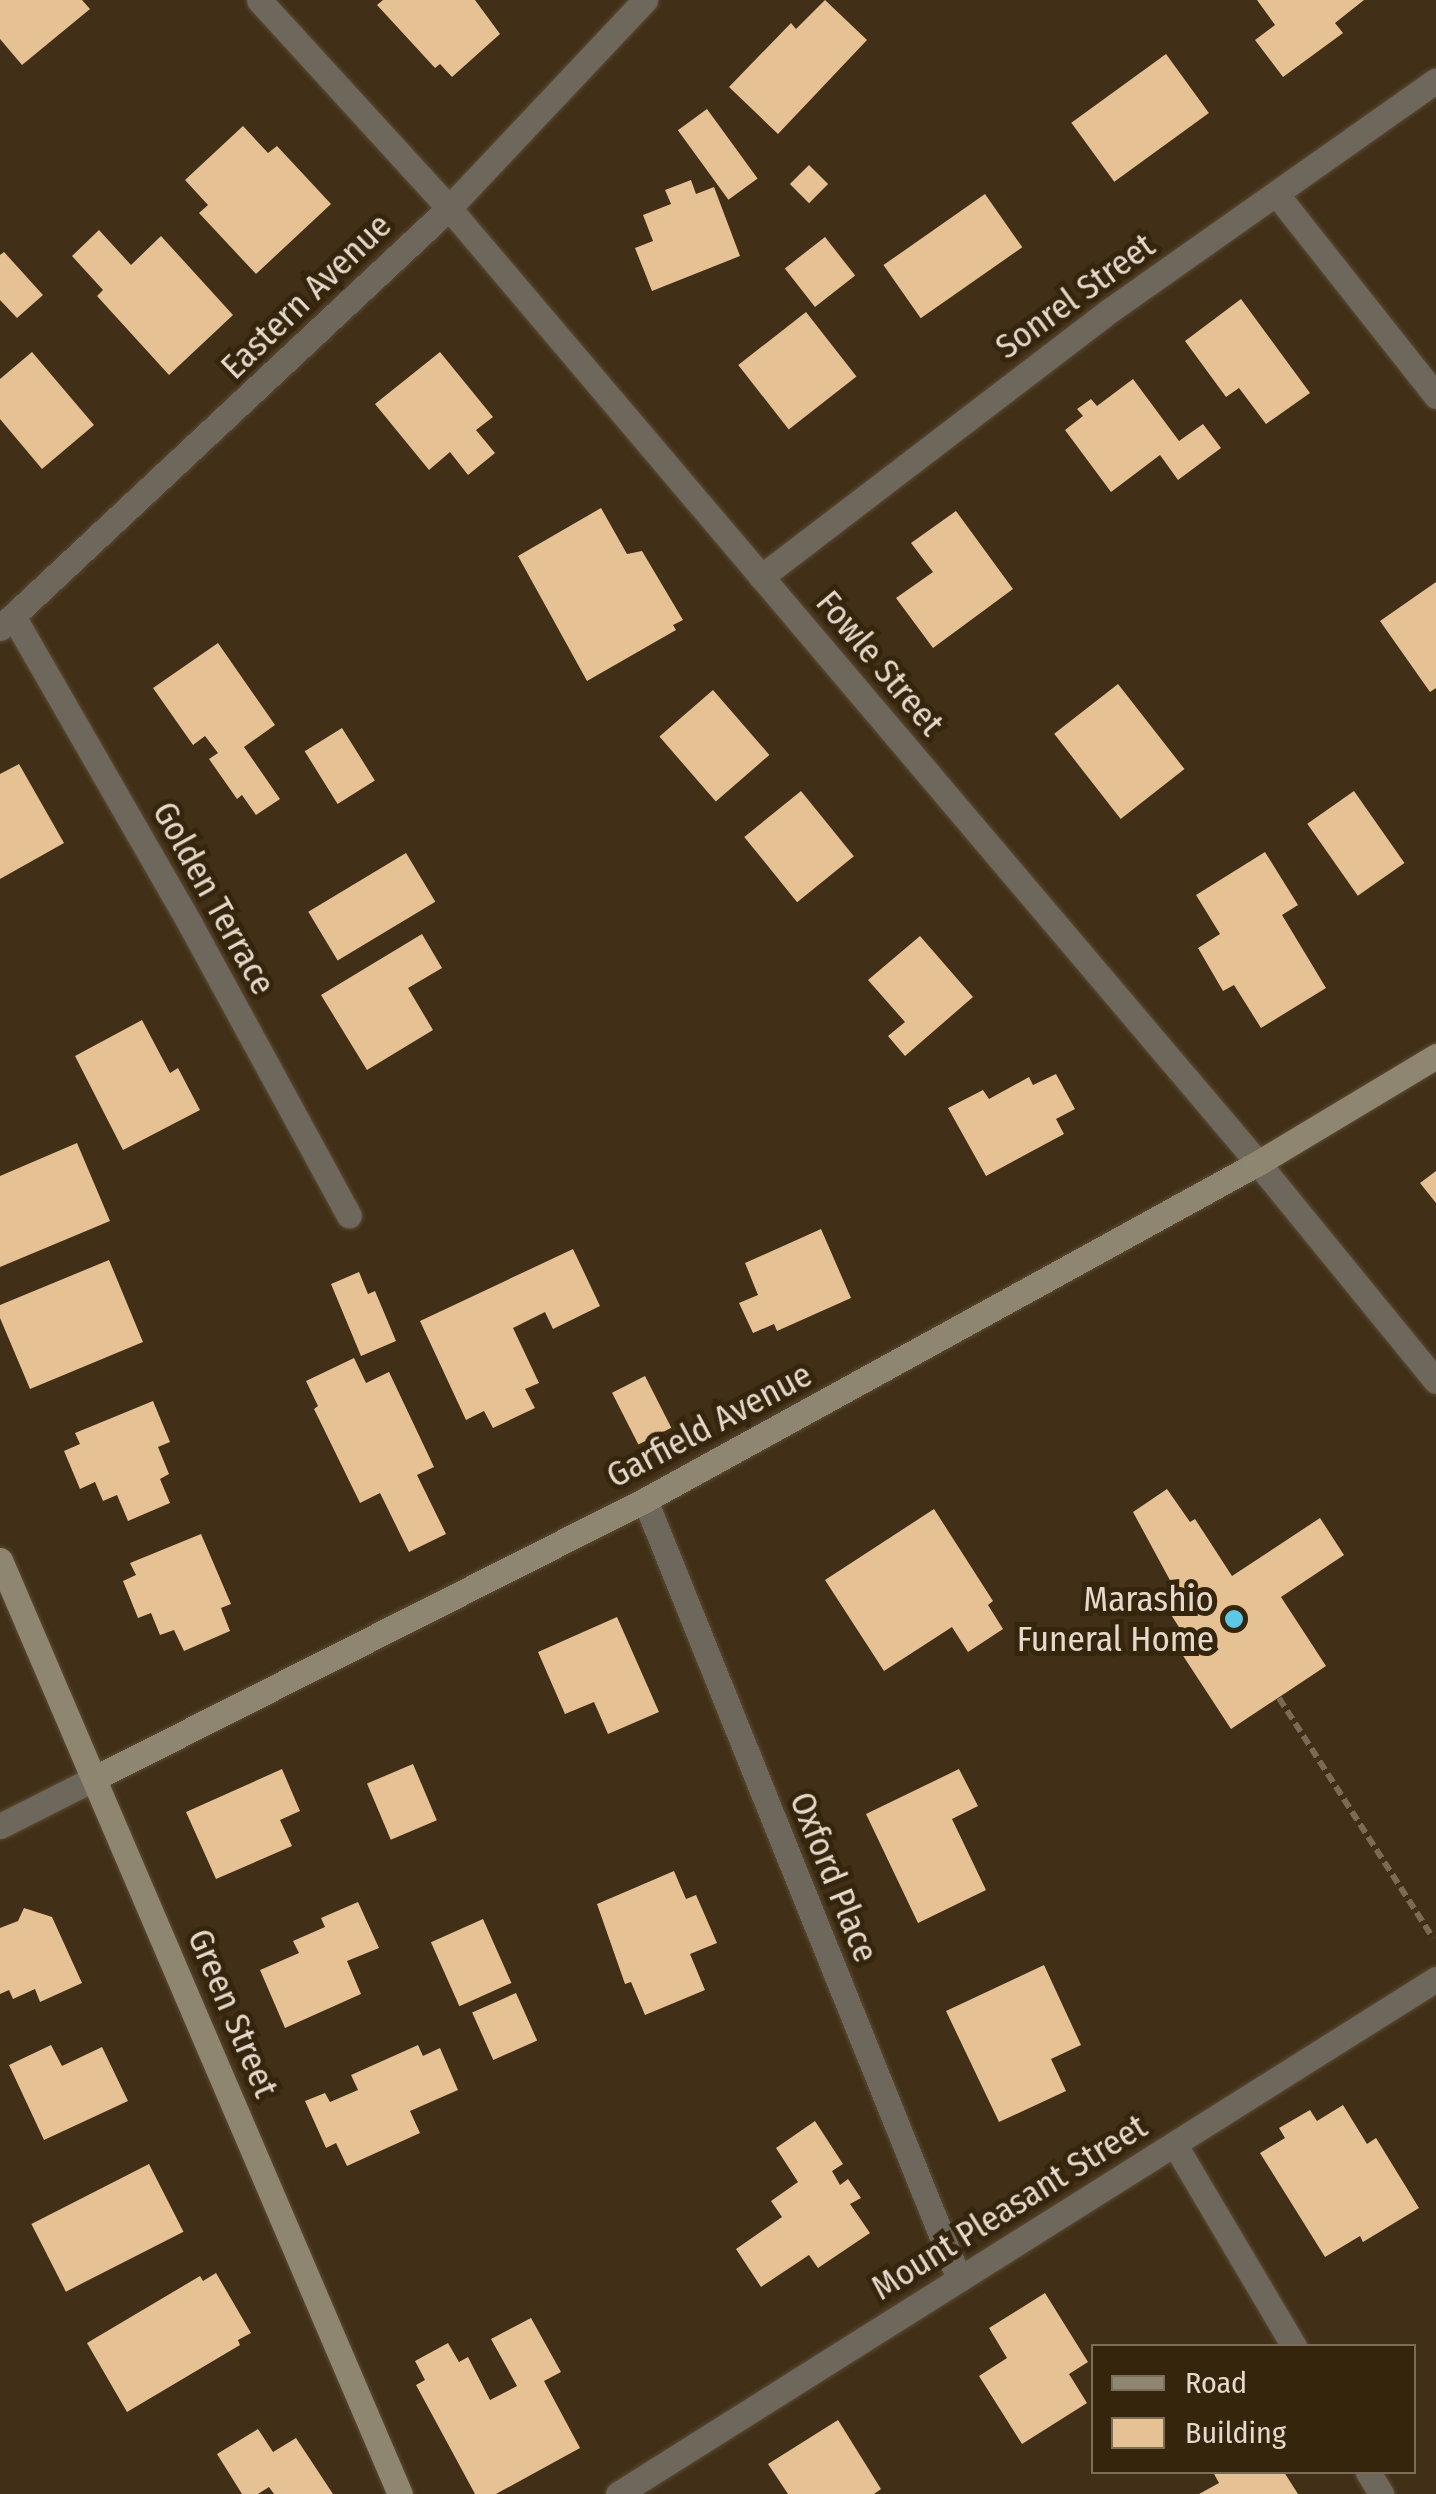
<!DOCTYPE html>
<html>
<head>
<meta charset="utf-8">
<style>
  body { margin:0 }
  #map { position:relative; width:1436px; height:2494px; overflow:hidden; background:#412f17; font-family:"Fira Sans Condensed",sans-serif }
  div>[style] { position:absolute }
  .building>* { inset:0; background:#e5c193; transform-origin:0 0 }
  .path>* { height:6px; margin-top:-3px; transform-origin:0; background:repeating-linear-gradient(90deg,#7a6a56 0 10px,transparent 0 15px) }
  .roads { filter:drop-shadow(0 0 2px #5b4a34) drop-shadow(0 0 2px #5b4a34) }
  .street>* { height:25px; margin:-12.5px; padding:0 12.5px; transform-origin:12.5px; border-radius:12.5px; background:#6e685c }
  .secondary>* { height:25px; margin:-12.5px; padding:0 12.5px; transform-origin:12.5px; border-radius:12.5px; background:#8f8672 }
  .dots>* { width:28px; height:28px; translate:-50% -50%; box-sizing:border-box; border:5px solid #36250d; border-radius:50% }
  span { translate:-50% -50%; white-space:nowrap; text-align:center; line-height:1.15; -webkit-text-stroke:10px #36250d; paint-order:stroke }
  .street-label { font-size:35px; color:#e5d9cb }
  .poi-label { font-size:35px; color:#e5d9cb }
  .right { translate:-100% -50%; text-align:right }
  .legend { position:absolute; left:1091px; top:2344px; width:325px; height:130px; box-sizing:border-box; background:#36250d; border:2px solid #7c6d59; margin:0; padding:12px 18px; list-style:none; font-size:30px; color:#e5d9cb }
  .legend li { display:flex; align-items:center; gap:20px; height:50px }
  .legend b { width:50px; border:2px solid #7c6d59 }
</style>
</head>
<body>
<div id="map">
  <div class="building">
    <i style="clip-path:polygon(0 0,82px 0,90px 9px,22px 65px,0 39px)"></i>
    <i style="clip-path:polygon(383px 0,475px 0,500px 34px,452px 77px,440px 64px,435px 68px,377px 5px)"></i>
    <i style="clip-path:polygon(825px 0,867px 40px,778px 134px,729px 87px,791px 23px,796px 29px)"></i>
    <i style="clip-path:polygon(1257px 0,1364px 0,1335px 23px,1343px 33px,1283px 77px,1255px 40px,1275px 25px)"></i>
    <i style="left:1166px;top:54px;width:73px;height:117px;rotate:54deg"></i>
    <i style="left:707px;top:109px;width:86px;height:36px;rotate:54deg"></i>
    <i style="clip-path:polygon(243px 126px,268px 153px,277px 146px,331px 204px,256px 274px,199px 213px,208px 205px,185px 180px)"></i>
    <i style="left:809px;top:165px;width:27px;height:27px;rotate:45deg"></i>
    <i style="clip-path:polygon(691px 180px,696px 194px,714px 187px,740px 256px,652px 291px,635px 248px,653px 241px,643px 215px,671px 204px,665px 190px)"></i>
    <i style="left:985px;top:194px;width:65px;height:124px;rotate:55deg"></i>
    <i style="clip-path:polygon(99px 230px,131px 265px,161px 236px,233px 315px,169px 375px,97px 296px,103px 290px,72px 256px)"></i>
    <i style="left:825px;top:237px;width:49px;height:51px;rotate:52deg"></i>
    <i style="clip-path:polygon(4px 252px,43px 295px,17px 318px,0 300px,0 255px)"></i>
    <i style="clip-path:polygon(1241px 299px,1310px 393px,1266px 424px,1239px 388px,1226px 397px,1185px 341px)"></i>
    <i style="left:806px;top:312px;width:82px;height:86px;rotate:52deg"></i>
    <i style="clip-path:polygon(32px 352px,94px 425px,42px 469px,0 419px,0 379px)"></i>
    <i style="clip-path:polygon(440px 352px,493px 417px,476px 430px,495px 453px,468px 475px,450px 452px,429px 470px,375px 404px)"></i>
    <i style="clip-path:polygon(1133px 379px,1179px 441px,1203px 424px,1221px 448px,1178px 480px,1160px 455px,1111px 492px,1065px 430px,1083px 416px,1077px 409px,1091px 399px,1097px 406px)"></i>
    <i style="clip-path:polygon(601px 508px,627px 554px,642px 551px,683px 620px,673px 625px,676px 630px,587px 681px,518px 556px)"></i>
    <i style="clip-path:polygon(956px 511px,1013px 589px,933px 648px,896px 598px,933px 572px,911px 543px)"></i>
    <i style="clip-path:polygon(1436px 582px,1436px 688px,1430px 692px,1380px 621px)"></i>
    <i style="clip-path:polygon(218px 643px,275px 725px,244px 747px,280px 799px,256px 815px,242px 795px,237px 799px,209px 759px,218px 753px,205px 736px,193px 745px,153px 688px)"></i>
    <i style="left:1118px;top:684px;width:108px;height:81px;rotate:52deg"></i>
    <i style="left:713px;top:690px;width:86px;height:71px;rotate:49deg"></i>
    <i style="left:342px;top:728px;width:62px;height:44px;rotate:58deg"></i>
    <i style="clip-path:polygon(19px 764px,64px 843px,0 879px,0 774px)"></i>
    <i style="left:801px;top:791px;width:84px;height:73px;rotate:51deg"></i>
    <i style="left:1354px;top:791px;width:88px;height:57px;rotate:55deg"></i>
    <i style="clip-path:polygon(1265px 852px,1298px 905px,1282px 915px,1326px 988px,1261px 1028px,1234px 985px,1223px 991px,1198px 948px,1220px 934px,1196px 895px)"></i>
    <i style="left:406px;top:853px;width:57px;height:114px;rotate:59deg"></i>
    <i style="clip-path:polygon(422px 934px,442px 968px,408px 988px,433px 1030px,367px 1070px,321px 995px)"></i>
    <i style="clip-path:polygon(920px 936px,973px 997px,905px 1056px,888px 1036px,905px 1022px,868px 980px)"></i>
    <i style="clip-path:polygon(142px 1020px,170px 1073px,178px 1068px,200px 1110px,123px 1150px,75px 1056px)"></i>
    <i style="clip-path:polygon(1056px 1074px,1075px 1109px,1056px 1119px,1064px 1134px,986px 1176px,948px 1108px,983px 1090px,989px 1099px,1029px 1077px,1033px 1085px)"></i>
    <i style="clip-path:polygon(77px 1143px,110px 1221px,0 1267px,0 1176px)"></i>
    <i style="clip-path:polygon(1436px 1171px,1436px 1203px,1420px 1183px)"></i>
    <i style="clip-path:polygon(821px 1229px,851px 1298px,777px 1331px,774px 1324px,753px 1333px,739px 1303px,758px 1295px,745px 1263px)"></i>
    <i style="clip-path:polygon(573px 1249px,600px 1306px,553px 1329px,545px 1312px,513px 1328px,539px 1383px,525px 1389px,535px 1408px,493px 1428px,484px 1411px,466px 1420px,420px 1321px)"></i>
    <i style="clip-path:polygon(109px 1260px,143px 1342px,30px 1389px,0 1318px,0 1305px)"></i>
    <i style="clip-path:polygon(359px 1272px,368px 1294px,375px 1291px,396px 1341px,361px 1356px,331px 1284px)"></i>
    <i style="clip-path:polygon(354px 1358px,366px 1383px,389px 1372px,434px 1467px,417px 1475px,446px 1534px,409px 1552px,380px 1493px,360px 1503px,314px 1409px,318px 1406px,306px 1381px)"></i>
    <i style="left:645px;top:1376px;width:58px;height:37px;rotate:63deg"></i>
    <i style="clip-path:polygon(153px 1401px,170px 1442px,158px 1447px,169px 1474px,160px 1479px,170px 1503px,128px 1521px,117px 1495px,103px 1501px,95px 1482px,80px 1489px,64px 1451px,80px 1444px,75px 1433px)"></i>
    <i style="clip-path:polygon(1167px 1489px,1190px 1522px,1195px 1519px,1232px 1576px,1320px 1518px,1344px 1555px,1281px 1597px,1326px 1666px,1231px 1729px,1176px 1645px,1186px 1638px,1157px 1593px,1172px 1584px,1133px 1512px)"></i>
    <i style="clip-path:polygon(934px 1509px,993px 1601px,988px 1605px,1003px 1629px,968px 1652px,952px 1627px,884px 1671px,825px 1580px)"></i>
    <i style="clip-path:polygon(201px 1534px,231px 1604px,221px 1608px,230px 1631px,184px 1651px,174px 1630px,160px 1635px,151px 1613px,138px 1618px,123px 1581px,136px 1575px,130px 1563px)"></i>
    <i style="clip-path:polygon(617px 1617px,659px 1712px,608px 1734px,594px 1702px,565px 1714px,538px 1652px)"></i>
    <i style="left:413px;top:1764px;width:61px;height:50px;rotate:67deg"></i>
    <i style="clip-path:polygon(282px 1769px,300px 1811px,280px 1820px,292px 1846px,216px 1879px,186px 1812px)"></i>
    <i style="clip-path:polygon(959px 1769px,978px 1806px,952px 1819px,986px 1890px,918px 1923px,866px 1814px)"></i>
    <i style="clip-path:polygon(674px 1871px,686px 1899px,696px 1895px,717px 1943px,690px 1954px,705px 1990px,645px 2015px,631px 1982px,625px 1984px,597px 1904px)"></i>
    <i style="clip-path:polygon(358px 1902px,379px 1948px,347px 1961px,361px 1994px,285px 2028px,260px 1970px,299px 1953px,293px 1941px,325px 1927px,321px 1918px)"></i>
    <i style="clip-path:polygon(24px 1908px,52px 1917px,82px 1983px,40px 2002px,35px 1989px,13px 1999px,9px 1990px,0 1994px,0 1928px,18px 1921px)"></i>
    <i style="left:483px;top:1919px;width:70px;height:57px;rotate:66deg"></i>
    <i style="clip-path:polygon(1044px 1965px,1081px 2045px,1051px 2059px,1066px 2091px,999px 2122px,946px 2011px)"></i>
    <i style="left:516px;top:1993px;width:52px;height:48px;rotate:66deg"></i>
    <i style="clip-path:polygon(51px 2045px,62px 2066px,102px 2047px,128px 2101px,44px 2140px,9px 2065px)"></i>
    <i style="clip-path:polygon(418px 2045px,423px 2056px,440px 2048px,458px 2090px,410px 2111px,420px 2133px,347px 2166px,336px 2143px,326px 2148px,305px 2101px,325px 2093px,330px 2102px,358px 2090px,351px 2075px)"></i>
    <i style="clip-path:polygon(1343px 2105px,1367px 2144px,1376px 2138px,1419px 2208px,1363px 2242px,1360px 2236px,1325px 2257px,1260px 2153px,1285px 2138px,1279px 2128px,1310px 2110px,1317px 2121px)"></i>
    <i style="clip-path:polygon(815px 2121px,843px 2164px,832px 2171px,840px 2185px,848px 2179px,861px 2198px,850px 2204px,870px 2233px,818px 2268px,809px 2255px,761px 2287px,736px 2249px,782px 2217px,771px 2201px,798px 2182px,776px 2148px)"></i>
    <i style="left:149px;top:2164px;width:76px;height:132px;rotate:63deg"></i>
    <i style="clip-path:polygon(216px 2273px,251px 2333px,238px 2340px,240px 2345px,127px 2412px,87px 2343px,200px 2276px,203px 2281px)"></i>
    <i style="clip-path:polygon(1045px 2293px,1088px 2362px,1069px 2374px,1087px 2403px,1022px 2444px,979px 2376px,1007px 2358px,989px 2328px)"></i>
    <i style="clip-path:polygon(531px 2318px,561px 2372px,544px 2381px,580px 2448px,496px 2494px,475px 2494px,416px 2385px,425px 2380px,415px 2361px,448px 2343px,459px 2362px,468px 2357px,490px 2400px,517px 2386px,491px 2339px)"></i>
    <i style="clip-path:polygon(838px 2420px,881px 2489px,874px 2494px,788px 2494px,768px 2464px)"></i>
    <i style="clip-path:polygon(258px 2429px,273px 2452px,296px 2438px,333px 2494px,274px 2494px,269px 2487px,258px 2494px,242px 2494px,217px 2454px)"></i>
    <i style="clip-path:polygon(1213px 2472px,1284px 2472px,1298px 2494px,1199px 2494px,1219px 2483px)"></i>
  </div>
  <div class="path">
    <i style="left:1279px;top:1698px;width:285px;rotate:57.3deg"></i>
  </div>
  <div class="roads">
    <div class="street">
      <i style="left:259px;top:0;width:282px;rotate:47.6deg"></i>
      <i style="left:449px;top:208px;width:1252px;rotate:49.73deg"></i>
      <i style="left:1258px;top:1163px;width:281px;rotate:50.8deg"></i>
      <i style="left:1278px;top:196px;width:255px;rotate:51.7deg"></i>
      <i style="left:761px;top:577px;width:438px;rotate:-37.4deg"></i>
      <i style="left:1109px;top:311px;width:400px;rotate:-35.2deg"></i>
      <i style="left:13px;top:616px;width:355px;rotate:60.1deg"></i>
      <i style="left:190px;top:924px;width:332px;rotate:61.4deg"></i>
      <i style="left:0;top:628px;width:615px;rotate:-43.09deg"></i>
      <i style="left:449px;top:208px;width:286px;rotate:-46.7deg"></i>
      <i style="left:645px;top:1500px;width:840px;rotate:68.05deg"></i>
      <i style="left:0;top:1826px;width:106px;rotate:-26.8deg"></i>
      <i style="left:1175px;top:2145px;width:234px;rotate:59.4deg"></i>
      <i style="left:1368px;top:2472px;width:26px;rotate:59deg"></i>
      <i style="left:618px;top:2494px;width:967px;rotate:-32.19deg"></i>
    </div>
    <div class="secondary">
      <i style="left:0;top:1560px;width:1016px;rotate:66.82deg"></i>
      <i style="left:95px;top:1778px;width:616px;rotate:-26.81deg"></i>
      <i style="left:645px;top:1500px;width:700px;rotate:-28.8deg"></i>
      <i style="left:1258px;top:1163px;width:208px;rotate:-31deg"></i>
    </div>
  </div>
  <div class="dots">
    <i style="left:1234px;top:1619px;background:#5cc7e7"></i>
  </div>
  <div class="street-label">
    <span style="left:306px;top:296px;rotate:-44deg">Eastern Avenue</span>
    <span style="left:1075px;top:296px;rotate:-36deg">Sonrel Street</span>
    <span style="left:880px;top:663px;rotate:50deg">Fowle Street</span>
    <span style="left:214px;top:898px;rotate:61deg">Golden Terrace</span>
    <span style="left:709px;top:1425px;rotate:-28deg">Garfield Avenue</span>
    <span style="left:834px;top:1877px;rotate:68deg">Oxford Place</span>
    <span style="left:233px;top:2013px;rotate:67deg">Green Street</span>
    <span style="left:1009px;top:2207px;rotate:-32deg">Mount Pleasant Street</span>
  </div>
  <div class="poi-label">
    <span class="right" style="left:1214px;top:1619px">Marashio<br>Funeral Home</span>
  </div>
  <ul class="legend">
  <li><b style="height:12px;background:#8f8672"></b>Road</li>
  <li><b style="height:28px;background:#e5c193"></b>Building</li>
  </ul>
</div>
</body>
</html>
